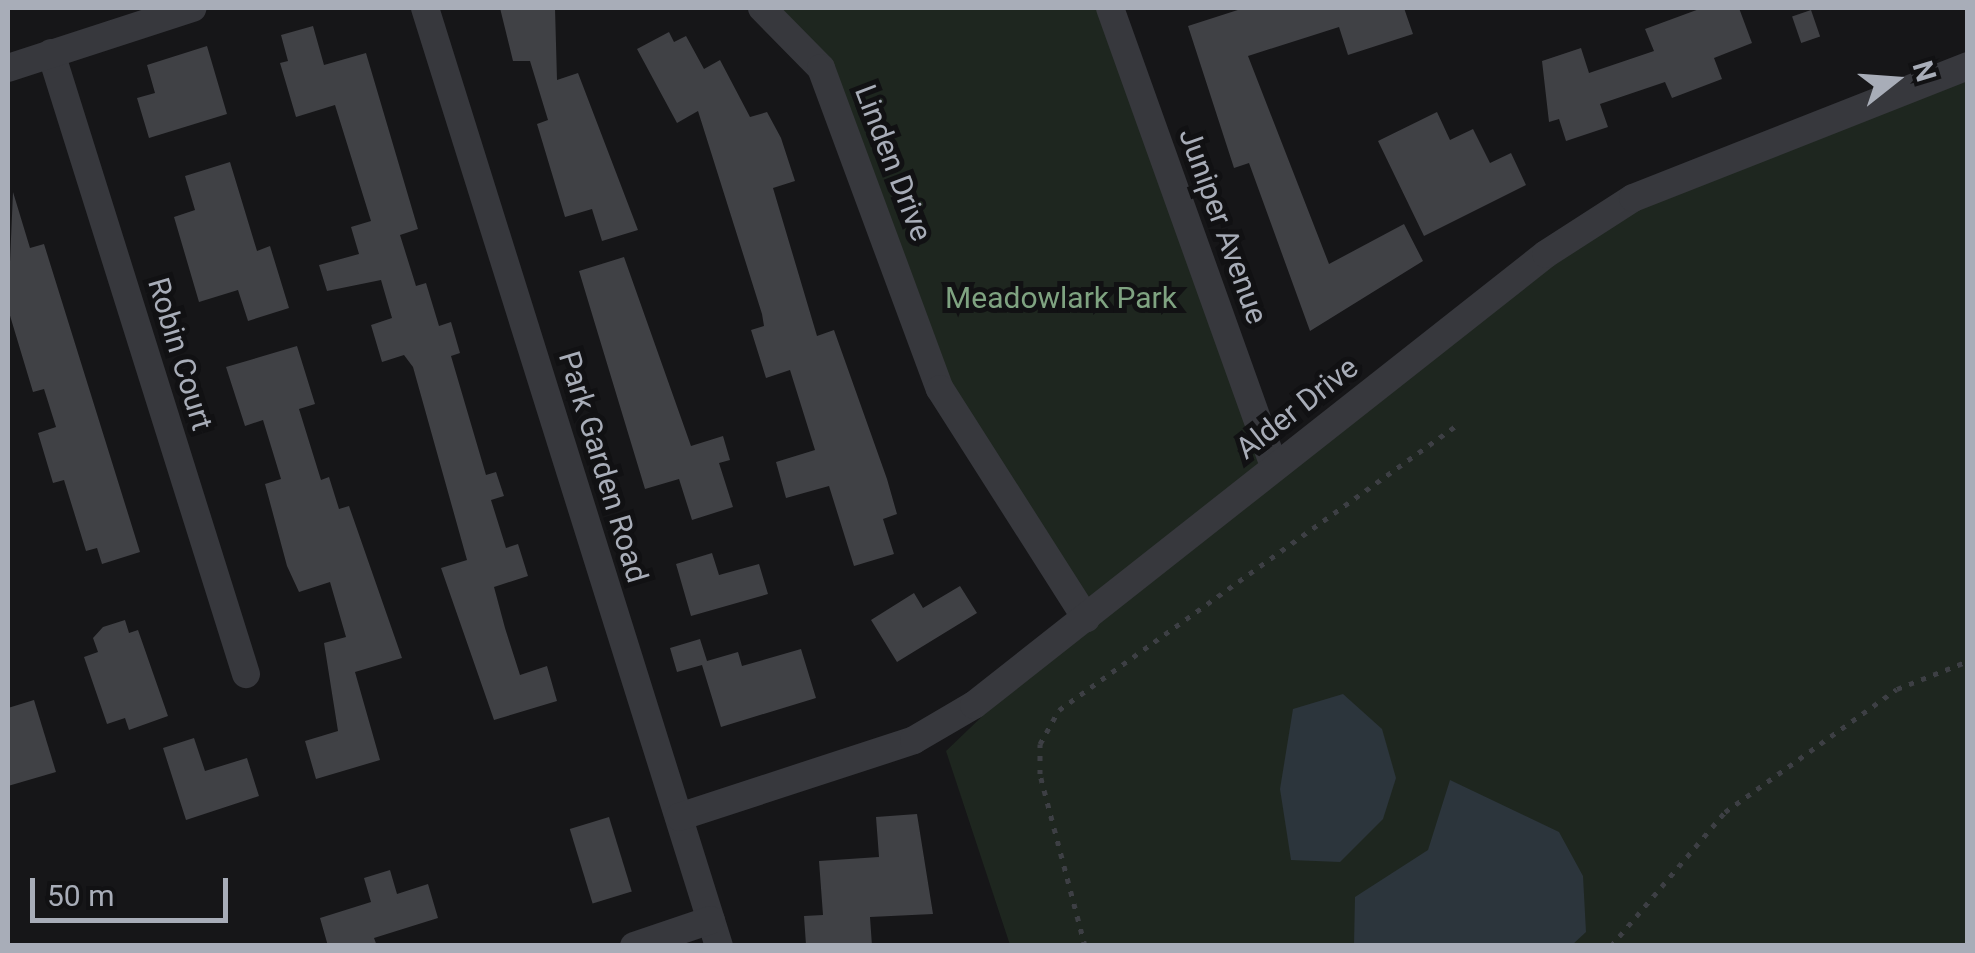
<!DOCTYPE html>
<html>
<head>
<meta charset="utf-8">
<style>
  body { margin:0 }
  #map { position:relative; width:1975px; height:953px; overflow:hidden; background:#161618; font-family:Roboto,sans-serif }
  div>[style] { position:absolute }
  .green>* { inset:0; background:#1e261f }
  .water>* { inset:0; background:#2c353c }
  .building>* { inset:0; background:#404145; transform-origin:0 0 }
  .path>* { height:5px; margin-top:-2.5px; transform-origin:0; background:repeating-linear-gradient(90deg,#3d3f44 0 5px,transparent 0 13px) }
  .minor>* { height:28px; margin:-14px; padding:0 14px; transform-origin:14px; border-radius:14px; background:#37383d }
  span { translate:-50% -50%; white-space:nowrap; text-align:center; line-height:1.15; -webkit-text-stroke:10px #111113; paint-order:stroke }
  .street-label { font-size:30px; color:#a8adb8 }
  .park-label { font-size:30px; color:#7fa381 }
  .frame { position:absolute; inset:0; border:10px solid #a8adb8; pointer-events:none }
  .north { position:absolute; left:1845px; top:30px; width:100px; height:100px; -webkit-text-stroke:8px #111113; paint-order:stroke; rotate:73deg; font-size:28px; font-weight:700; line-height:40px; text-align:center; color:#a8adb8 }
  .north::after { content:''; display:block; margin:auto; width:35px; height:45px; background:#a8adb8; clip-path:polygon(50% 0,100% 100%,50% 72%,0 100%) }
  .scale { position:absolute; left:30px; top:878px; width:198px; height:45px; box-sizing:border-box; border:5px solid #a8adb8; border-top:0; padding-left:12px; font-size:30px; line-height:35px; white-space:nowrap; color:#a8adb8; -webkit-text-stroke:8px #111113; paint-order:stroke }
</style>
</head>
<body>
<div id="map">
  <div class="green">
    <i style="clip-path:polygon(762px 8px,1110px 8px,1274px 467px,1633px 198px,1967px 66px,1967px 945px,1010px 945px,946px 751px,1085px 618px,940px 389px,821px 68px)"></i>
  </div>
  <div class="water">
    <i style="clip-path:polygon(1343px 694px,1382px 729px,1396px 778px,1383px 819px,1340px 862px,1291px 860px,1280px 789px,1293px 709px)"></i>
    <i style="clip-path:polygon(1450px 780px,1559px 832px,1583px 876px,1586px 932px,1572px 945px,1354px 945px,1355px 897px,1428px 850px)"></i>
  </div>
  <div class="building">
    <i style="clip-path:polygon(500px 8px,555px 8px,557px 80px,578px 73px,638px 230px,602px 241px,592px 209px,565px 217px,537px 124px,548px 120px,530px 61px,513px 61px)"></i>
    <i style="clip-path:polygon(1244px 8px,1404px 8px,1413px 34px,1348px 55px,1339px 27px,1248px 56px,1329px 264px,1404px 224px,1423px 261px,1310px 331px,1249px 163px,1234px 168px,1188px 26px)"></i>
    <i style="clip-path:polygon(1702px 8px,1739px 8px,1752px 43px,1714px 58px,1722px 79px,1672px 98px,1665px 82px,1600px 104px,1608px 127px,1566px 141px,1559px 119px,1549px 122px,1542px 61px,1581px 48px,1589px 73px,1654px 51px,1645px 29px)"></i>
    <i style="left:1811px;top:10px;width:28px;height:20px;rotate:71deg"></i>
    <i style="clip-path:polygon(313px 26px,324px 65px,366px 53px,418px 229px,400px 235px,416px 286px,426px 283px,439px 326px,451px 322px,460px 353px,451px 356px,486px 475px,496px 472px,504px 496px,491px 500px,506px 548px,518px 544px,528px 576px,494px 587px,505px 628px,520px 675px,547px 666px,557px 701px,494px 720px,441px 568px,467px 560px,413px 367px,404px 355px,382px 362px,371px 325px,392px 318px,381px 280px,327px 291px,319px 265px,359px 254px,351px 227px,371px 221px,335px 105px,296px 117px,280px 63px,288px 61px,281px 35px)"></i>
    <i style="clip-path:polygon(669px 32px,674px 42px,686px 36px,704px 69px,720px 60px,750px 117px,767px 112px,781px 138px,795px 181px,773px 188px,817px 336px,834px 330px,887px 479px,897px 514px,883px 519px,894px 554px,854px 566px,829px 486px,786px 498px,776px 462px,815px 450px,790px 370px,766px 378px,751px 330px,764px 326px,762px 314px,698px 111px,677px 123px,637px 49px)"></i>
    <i style="clip-path:polygon(207px 46px,227px 114px,149px 138px,137px 98px,155px 93px,147px 65px)"></i>
    <i style="clip-path:polygon(1437px 112px,1450px 140px,1473px 129px,1490px 163px,1511px 153px,1526px 185px,1424px 236px,1378px 141px)"></i>
    <i style="clip-path:polygon(230px 162px,257px 251px,270px 246px,289px 308px,248px 321px,238px 290px,199px 302px,174px 217px,195px 210px,185px 176px)"></i>
    <i style="clip-path:polygon(13px 192px,30px 248px,44px 244px,140px 552px,102px 564px,97px 548px,86px 551px,64px 480px,53px 483px,38px 433px,56px 427px,44px 389px,33px 392px,8px 309px)"></i>
    <i style="clip-path:polygon(624px 257px,691px 446px,723px 436px,730px 460px,719px 463px,733px 507px,692px 520px,679px 479px,645px 489px,579px 271px)"></i>
    <i style="clip-path:polygon(297px 346px,315px 404px,299px 409px,321px 480px,329px 477px,339px 509px,349px 506px,402px 658px,355px 672px,380px 760px,316px 779px,305px 741px,338px 731px,324px 643px,346px 637px,330px 582px,299px 592px,287px 566px,265px 484px,281px 479px,263px 420px,245px 426px,226px 367px)"></i>
    <i style="clip-path:polygon(712px 553px,719px 575px,759px 564px,768px 594px,691px 616px,676px 564px)"></i>
    <i style="clip-path:polygon(960px 586px,977px 613px,897px 662px,871px 620px,914px 593px,923px 608px)"></i>
    <i style="clip-path:polygon(125px 620px,129px 633px,138px 630px,168px 716px,129px 730px,125px 718px,107px 724px,84px 657px,98px 652px,93px 638px,103px 627px)"></i>
    <i style="clip-path:polygon(700px 639px,707px 661px,738px 652px,742px 666px,801px 649px,816px 698px,721px 727px,702px 665px,677px 672px,670px 648px)"></i>
    <i style="clip-path:polygon(34px 700px,56px 772px,8px 786px,8px 708px)"></i>
    <i style="clip-path:polygon(194px 738px,205px 771px,247px 758px,259px 796px,186px 820px,163px 748px)"></i>
    <i style="clip-path:polygon(917px 814px,933px 914px,870px 917px,872px 946px,806px 945px,804px 916px,823px 915px,819px 861px,879px 857px,876px 817px)"></i>
    <i style="left:609px;top:817px;width:78px;height:41px;rotate:73deg"></i>
    <i style="clip-path:polygon(390px 870px,397px 894px,428px 884px,438px 918px,374px 938px,377px 946px,328px 946px,320px 918px,371px 902px,364px 878px)"></i>
  </div>
  <div class="path">
    <i style="left:1085px;top:946px;width:178px;rotate:-104.7deg"></i>
    <i style="left:1040px;top:774px;width:30px;rotate:-90deg"></i>
    <i style="left:1040px;top:744px;width:39px;rotate:-61deg"></i>
    <i style="left:1059px;top:710px;width:493px;rotate:-35.6deg"></i>
    <i style="left:1611px;top:946px;width:176px;rotate:-49.6deg"></i>
    <i style="left:1725px;top:812px;width:211px;rotate:-35.6deg"></i>
    <i style="left:1897px;top:689px;width:76px;rotate:-21.5deg"></i>
  </div>
  <div class="minor">
    <i style="left:425px;top:8px;width:983px;rotate:72.6deg"></i>
    <i style="left:762px;top:8px;width:84px;rotate:45.5deg"></i>
    <i style="left:821px;top:68px;width:342px;rotate:69.7deg"></i>
    <i style="left:940px;top:389px;width:272px;rotate:57.5deg"></i>
    <i style="left:1110px;top:8px;width:487px;rotate:70.3deg"></i>
    <i style="left:51px;top:53px;width:651px;rotate:72.57deg"></i>
    <i style="left:8px;top:68px;width:194px;rotate:-18deg"></i>
    <i style="left:679px;top:817px;width:247px;rotate:-18.1deg"></i>
    <i style="left:914px;top:740px;width:69px;rotate:-30.3deg"></i>
    <i style="left:974px;top:705px;width:728px;rotate:-38.25deg"></i>
    <i style="left:1546px;top:254px;width:103px;rotate:-32.8deg"></i>
    <i style="left:1633px;top:198px;width:360px;rotate:-21.5deg"></i>
    <i style="left:634px;top:946px;width:81px;rotate:-18.7deg"></i>
  </div>
  <div class="street-label">
    <span style="left:893px;top:163px;rotate:69deg">Linden Drive</span>
    <span style="left:1223px;top:226px;rotate:70deg">Juniper Avenue</span>
    <span style="left:180px;top:354px;rotate:73deg">Robin Court</span>
    <span style="left:1297px;top:408px;rotate:-38deg">Alder Drive</span>
    <span style="left:603px;top:467px;rotate:73deg">Park Garden Road</span>
  </div>
  <div class="park-label">
    <span style="left:1061px;top:298px">Meadowlark Park</span>
  </div>
  <div class="frame"></div>
  <div class="north">N</div>
  <div class="scale">50 m</div>
</div>
</body>
</html>
